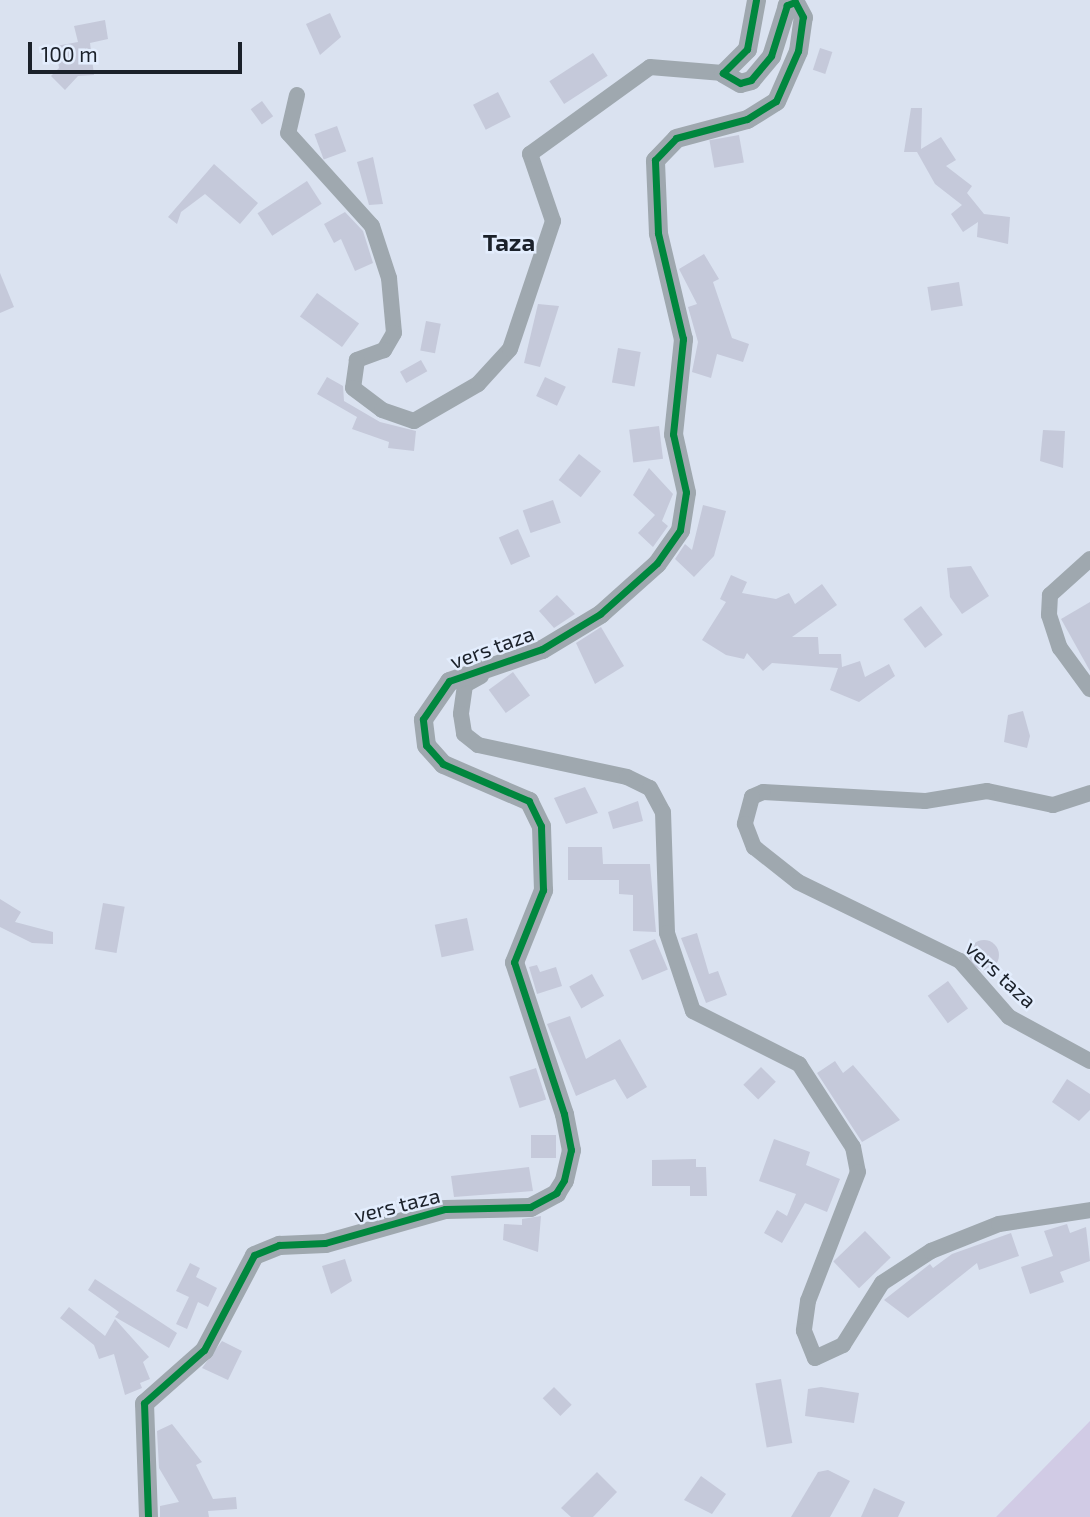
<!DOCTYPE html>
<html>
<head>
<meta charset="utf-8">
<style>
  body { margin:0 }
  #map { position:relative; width:1090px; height:1517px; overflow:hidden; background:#dae2f0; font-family:"Exo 2",sans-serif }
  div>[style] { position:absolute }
  .green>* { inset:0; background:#d1cbe5 }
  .building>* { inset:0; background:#c5c9da; transform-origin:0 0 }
  .round { border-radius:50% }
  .minor>* { height:16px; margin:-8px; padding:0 8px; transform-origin:8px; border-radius:8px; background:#9fa8af }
  .tertiary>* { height:19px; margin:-9.5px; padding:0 9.5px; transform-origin:9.5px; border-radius:9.5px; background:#9fa8af }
  .cycleway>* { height:7px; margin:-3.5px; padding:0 3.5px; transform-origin:3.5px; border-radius:3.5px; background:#00873e }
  span { translate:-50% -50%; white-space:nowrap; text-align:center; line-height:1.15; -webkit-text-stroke:5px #e3edfd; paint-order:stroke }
  .street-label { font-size:21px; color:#1b212a }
  .quarter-label { font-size:24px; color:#1b212a; font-weight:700 }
  .scale { position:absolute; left:28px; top:42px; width:214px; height:32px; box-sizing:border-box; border:4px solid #1b212a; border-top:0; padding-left:9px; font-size:21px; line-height:24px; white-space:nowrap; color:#1b212a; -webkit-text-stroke:5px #e3edfd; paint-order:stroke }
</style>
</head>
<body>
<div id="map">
  <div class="green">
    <i style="clip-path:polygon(1090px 1421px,1090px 1517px,996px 1517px)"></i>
  </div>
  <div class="building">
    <i style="clip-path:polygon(330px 13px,341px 37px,320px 55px,306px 24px)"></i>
    <i style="clip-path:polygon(105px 20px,108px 39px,90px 43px,94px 75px,78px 76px,65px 90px,51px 76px,59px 68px,56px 46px,78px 42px,74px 26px)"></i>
    <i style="left:820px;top:48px;width:13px;height:23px;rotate:18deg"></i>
    <i style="left:593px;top:53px;width:27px;height:52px;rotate:57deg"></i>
    <i style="left:498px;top:92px;width:28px;height:28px;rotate:63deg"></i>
    <i style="left:262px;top:101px;width:19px;height:14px;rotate:54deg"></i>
    <i style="clip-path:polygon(911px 108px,922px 108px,921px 149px,941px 137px,956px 160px,946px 166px,972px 186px,967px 193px,984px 214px,1010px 217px,1008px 244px,977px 237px,978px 222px,963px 232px,951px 214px,962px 205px,935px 184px,917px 152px,904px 152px)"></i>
    <i style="left:337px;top:126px;width:27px;height:24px;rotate:70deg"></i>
    <i style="left:739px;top:135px;width:28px;height:30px;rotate:80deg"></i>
    <i style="clip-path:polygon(373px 157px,383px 204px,369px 205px,357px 162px)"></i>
    <i style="clip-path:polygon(214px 164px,258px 203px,240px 224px,205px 194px,181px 212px,177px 224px,168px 217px)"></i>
    <i style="left:307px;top:181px;width:27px;height:59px;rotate:57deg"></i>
    <i style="clip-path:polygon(345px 212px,363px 231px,373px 263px,355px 271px,341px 239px,334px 243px,324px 224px)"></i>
    <i style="clip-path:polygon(704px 254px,719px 279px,713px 282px,732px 338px,749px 344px,743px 362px,717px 354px,711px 378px,692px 372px,698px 342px,688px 307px,697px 304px,679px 269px)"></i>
    <i style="clip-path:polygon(0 273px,14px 307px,0 313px)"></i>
    <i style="left:959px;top:282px;width:24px;height:32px;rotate:81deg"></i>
    <i style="left:317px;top:293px;width:52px;height:29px;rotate:36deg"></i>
    <i style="clip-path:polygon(538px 304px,559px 306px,540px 367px,524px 363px)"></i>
    <i style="left:426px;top:321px;width:15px;height:30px;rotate:11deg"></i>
    <i style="left:618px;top:348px;width:23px;height:35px;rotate:10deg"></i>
    <i style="left:421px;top:360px;width:13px;height:24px;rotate:61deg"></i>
    <i style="clip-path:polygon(327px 377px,343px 386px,344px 401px,380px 422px,416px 431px,414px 451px,388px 448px,389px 442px,352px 429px,357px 417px,317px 394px)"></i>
    <i style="left:545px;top:377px;width:23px;height:21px;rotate:25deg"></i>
    <i style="left:659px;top:426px;width:33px;height:30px;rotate:83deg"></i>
    <i style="clip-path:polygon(1043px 430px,1065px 431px,1063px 468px,1040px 461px)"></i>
    <i style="left:579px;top:454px;width:28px;height:33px;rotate:38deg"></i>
    <i style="clip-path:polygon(649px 468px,673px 494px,662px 521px,668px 526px,653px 547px,638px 533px,655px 515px,633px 495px)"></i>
    <i style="left:553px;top:500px;width:24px;height:32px;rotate:71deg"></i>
    <i style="clip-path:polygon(703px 505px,726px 511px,714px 556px,694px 577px,675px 559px,685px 544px,692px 550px)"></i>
    <i style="left:518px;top:529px;width:30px;height:21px;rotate:66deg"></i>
    <i style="clip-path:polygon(971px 566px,989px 596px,962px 614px,950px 597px,947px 568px)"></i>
    <i style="clip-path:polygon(731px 575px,747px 582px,742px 593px,776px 599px,789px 593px,795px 604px,822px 584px,837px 605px,792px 637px,818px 637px,819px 654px,841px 654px,842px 667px,860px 661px,865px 677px,889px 664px,895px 676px,859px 702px,830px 690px,838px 668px,772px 663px,763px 671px,747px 653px,744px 659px,726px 655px,702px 640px,726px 602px,720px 599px)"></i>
    <i style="clip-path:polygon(557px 595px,575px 614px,554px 628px,539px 611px)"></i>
    <i style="clip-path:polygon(1090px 602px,1090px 671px,1061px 619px)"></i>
    <i style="left:921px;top:606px;width:36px;height:22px;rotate:53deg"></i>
    <i style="clip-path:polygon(601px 627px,624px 666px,595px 684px,576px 643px)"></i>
    <i style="left:513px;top:672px;width:29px;height:30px;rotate:54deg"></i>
    <i style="clip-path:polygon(1023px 711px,1030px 736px,1027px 748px,1004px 742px,1008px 715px)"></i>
    <i style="clip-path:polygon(585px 787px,598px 813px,566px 824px,554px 798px)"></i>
    <i style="clip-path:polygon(638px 801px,643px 821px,613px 829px,608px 812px)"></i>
    <i style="clip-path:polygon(568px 847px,602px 847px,603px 864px,650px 864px,656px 932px,633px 931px,633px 895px,619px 894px,619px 880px,568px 880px)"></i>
    <i style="clip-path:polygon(0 899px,21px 912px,15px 922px,53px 932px,53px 944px,32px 943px,0 927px)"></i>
    <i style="left:103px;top:903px;width:22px;height:47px;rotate:10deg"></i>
    <i style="left:467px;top:918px;width:33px;height:33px;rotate:78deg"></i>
    <i style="clip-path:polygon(697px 933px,709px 974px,718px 971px,727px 995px,706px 1003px,681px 938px)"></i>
    <i style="left:655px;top:939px;width:33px;height:28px;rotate:67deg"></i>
    <i class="round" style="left:969px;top:940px;width:30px;height:30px"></i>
    <i style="clip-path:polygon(537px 965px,540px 972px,556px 967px,562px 986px,537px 994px,529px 967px)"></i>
    <i style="left:592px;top:974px;width:25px;height:26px;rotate:61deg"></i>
    <i style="left:948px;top:981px;width:34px;height:25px;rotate:54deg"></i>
    <i style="clip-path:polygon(570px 1016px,586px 1059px,620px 1039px,647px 1087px,627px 1099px,615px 1079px,576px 1096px,547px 1024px)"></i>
    <i style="clip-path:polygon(835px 1061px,843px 1073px,853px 1065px,900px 1120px,862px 1142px,817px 1073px)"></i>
    <i style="left:761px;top:1067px;width:21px;height:25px;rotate:45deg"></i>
    <i style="left:536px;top:1068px;width:33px;height:28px;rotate:72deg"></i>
    <i style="clip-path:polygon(1067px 1079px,1090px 1094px,1090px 1110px,1079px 1121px,1052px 1102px)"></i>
    <i style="left:556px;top:1135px;width:23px;height:25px;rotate:90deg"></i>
    <i style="clip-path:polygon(774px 1139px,810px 1152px,806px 1165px,840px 1179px,827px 1212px,805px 1203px,782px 1243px,764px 1233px,777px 1210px,787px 1216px,796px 1194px,759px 1181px)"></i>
    <i style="clip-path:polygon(696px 1159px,696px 1167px,706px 1167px,707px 1196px,690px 1196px,690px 1186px,652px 1186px,652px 1160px)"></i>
    <i style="clip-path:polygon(529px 1167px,533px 1191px,454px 1197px,451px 1176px)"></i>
    <i style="clip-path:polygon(541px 1216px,538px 1252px,503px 1240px,504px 1224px,522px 1225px,522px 1219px)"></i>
    <i style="clip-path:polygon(1067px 1224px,1070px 1233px,1086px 1227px,1090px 1261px,1060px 1272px,1064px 1282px,1030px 1294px,1021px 1267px,1053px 1256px,1044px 1231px)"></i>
    <i style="left:865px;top:1231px;width:37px;height:44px;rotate:46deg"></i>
    <i style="clip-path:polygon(1011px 1233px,1019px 1256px,979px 1270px,977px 1263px,908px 1318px,884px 1300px,930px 1264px,933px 1268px,952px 1254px)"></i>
    <i style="clip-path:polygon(345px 1259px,352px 1281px,331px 1294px,322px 1266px)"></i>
    <i style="clip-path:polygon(190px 1263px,200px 1268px,196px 1277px,217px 1288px,208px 1307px,198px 1302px,187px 1329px,176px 1324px,189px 1297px,176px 1291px)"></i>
    <i style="clip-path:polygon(95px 1279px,177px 1333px,169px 1348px,115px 1317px,119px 1312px,88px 1290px)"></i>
    <i style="clip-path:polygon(69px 1307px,105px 1336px,115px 1319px,149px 1357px,143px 1362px,150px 1379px,140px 1383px,142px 1388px,125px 1395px,114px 1354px,99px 1359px,94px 1345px,60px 1318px)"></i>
    <i style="clip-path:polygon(222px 1341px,242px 1351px,228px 1380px,202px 1368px)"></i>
    <i style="left:781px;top:1379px;width:65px;height:26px;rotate:80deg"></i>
    <i style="left:554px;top:1387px;width:25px;height:16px;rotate:45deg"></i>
    <i style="clip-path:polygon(821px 1387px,859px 1393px,854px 1423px,805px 1416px,808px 1389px)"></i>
    <i style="clip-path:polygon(172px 1424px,202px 1462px,196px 1465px,213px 1499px,236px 1497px,237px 1509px,208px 1511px,209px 1517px,160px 1517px,160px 1506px,179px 1502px,159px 1468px,157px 1431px)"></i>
    <i style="clip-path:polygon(828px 1470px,850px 1481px,830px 1517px,791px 1517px,818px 1472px)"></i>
    <i style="clip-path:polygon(597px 1472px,617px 1492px,593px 1517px,571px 1517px,561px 1508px)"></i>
    <i style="clip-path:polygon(701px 1476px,726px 1494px,712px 1514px,684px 1500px)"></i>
    <i style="clip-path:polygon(874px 1488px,905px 1502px,898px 1517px,861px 1517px)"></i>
  </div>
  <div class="minor">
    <i style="left:297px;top:95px;width:39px;rotate:103deg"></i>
    <i style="left:288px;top:133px;width:125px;rotate:47.9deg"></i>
    <i style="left:372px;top:226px;width:55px;rotate:71.9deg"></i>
    <i style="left:389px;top:278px;width:55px;rotate:84.8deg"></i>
    <i style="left:394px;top:333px;width:20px;rotate:120deg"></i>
    <i style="left:384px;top:350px;width:29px;rotate:160deg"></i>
    <i style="left:357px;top:360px;width:28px;rotate:98deg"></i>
    <i style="left:353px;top:388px;width:36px;rotate:37deg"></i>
    <i style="left:382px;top:410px;width:34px;rotate:19deg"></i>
    <i style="left:414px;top:421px;width:74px;rotate:-30deg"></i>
    <i style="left:478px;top:384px;width:47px;rotate:-47.6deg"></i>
    <i style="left:510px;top:349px;width:135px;rotate:-71.4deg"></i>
    <i style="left:553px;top:221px;width:71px;rotate:-108.9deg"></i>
    <i style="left:530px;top:154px;width:148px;rotate:-35.9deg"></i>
    <i style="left:650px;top:67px;width:73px;rotate:4.7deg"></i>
    <i style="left:1090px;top:559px;width:54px;rotate:138deg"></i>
    <i style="left:1050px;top:595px;width:20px;rotate:93deg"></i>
    <i style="left:1049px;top:615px;width:35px;rotate:72deg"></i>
    <i style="left:1060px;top:648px;width:51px;rotate:53.8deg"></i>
    <i style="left:481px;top:676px;width:18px;rotate:151deg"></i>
    <i style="left:465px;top:685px;width:29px;rotate:98deg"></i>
    <i style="left:461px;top:714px;width:20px;rotate:81deg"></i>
    <i style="left:464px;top:734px;width:18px;rotate:38deg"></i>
    <i style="left:478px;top:745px;width:152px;rotate:12.1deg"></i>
    <i style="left:627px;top:777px;width:25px;rotate:26deg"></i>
    <i style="left:650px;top:788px;width:27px;rotate:62deg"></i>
    <i style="left:663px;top:812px;width:121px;rotate:88.1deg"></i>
    <i style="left:667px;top:933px;width:82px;rotate:71.6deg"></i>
    <i style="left:693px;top:1011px;width:119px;rotate:26.6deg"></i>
    <i style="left:799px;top:1064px;width:99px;rotate:57deg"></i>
    <i style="left:853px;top:1147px;width:25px;rotate:79deg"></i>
    <i style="left:858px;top:1172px;width:138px;rotate:111.2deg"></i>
    <i style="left:808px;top:1301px;width:30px;rotate:98deg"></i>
    <i style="left:804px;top:1331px;width:29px;rotate:68deg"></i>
    <i style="left:815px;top:1358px;width:31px;rotate:-25deg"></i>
    <i style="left:843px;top:1345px;width:73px;rotate:-57.8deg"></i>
    <i style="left:882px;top:1283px;width:59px;rotate:-33.1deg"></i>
    <i style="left:931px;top:1251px;width:73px;rotate:-21.7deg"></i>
    <i style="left:999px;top:1224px;width:92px;rotate:-8.7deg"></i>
    <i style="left:1090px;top:793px;width:39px;rotate:162deg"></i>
    <i style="left:1053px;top:805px;width:67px;rotate:-168deg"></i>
    <i style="left:987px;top:791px;width:63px;rotate:170.8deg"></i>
    <i style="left:925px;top:801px;width:162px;rotate:-176.8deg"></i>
    <i style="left:763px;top:792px;width:12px;rotate:156deg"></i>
    <i style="left:752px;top:797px;width:28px;rotate:105deg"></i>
    <i style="left:745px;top:824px;width:25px;rotate:69deg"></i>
    <i style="left:754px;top:847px;width:56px;rotate:38.5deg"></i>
    <i style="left:798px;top:882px;width:180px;rotate:26deg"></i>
    <i style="left:960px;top:961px;width:74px;rotate:48.8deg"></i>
    <i style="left:1009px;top:1017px;width:92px;rotate:28.5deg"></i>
  </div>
  <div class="tertiary">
    <i style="left:148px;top:1517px;width:114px;rotate:-92deg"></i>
    <i style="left:144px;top:1403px;width:80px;rotate:-41.5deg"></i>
    <i style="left:204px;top:1350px;width:107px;rotate:-62.2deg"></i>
    <i style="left:254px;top:1255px;width:27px;rotate:-22deg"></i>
    <i style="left:279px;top:1245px;width:46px;rotate:-2.5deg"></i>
    <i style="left:325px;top:1243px;width:125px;rotate:-15.8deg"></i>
    <i style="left:445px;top:1209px;width:85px;rotate:-1.3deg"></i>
    <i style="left:530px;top:1207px;width:30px;rotate:-28deg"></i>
    <i style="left:556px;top:1193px;width:15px;rotate:-58deg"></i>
    <i style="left:564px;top:1180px;width:31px;rotate:-77deg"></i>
    <i style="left:571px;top:1150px;width:37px;rotate:-101deg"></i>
    <i style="left:564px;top:1114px;width:160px;rotate:-108.2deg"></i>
    <i style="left:514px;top:962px;width:78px;rotate:-68.1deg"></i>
    <i style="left:543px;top:890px;width:64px;rotate:-91.8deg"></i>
    <i style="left:541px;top:826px;width:28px;rotate:-116deg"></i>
    <i style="left:529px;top:801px;width:94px;rotate:-156.7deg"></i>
    <i style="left:443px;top:764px;width:25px;rotate:-132deg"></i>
    <i style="left:426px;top:745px;width:26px;rotate:-97deg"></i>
    <i style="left:423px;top:719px;width:46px;rotate:-55.6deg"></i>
    <i style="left:449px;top:681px;width:98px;rotate:-19deg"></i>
    <i style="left:542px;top:649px;width:68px;rotate:-31.1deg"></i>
    <i style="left:600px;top:614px;width:76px;rotate:-41.8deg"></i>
    <i style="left:657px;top:563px;width:40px;rotate:-55.1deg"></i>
    <i style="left:680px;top:530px;width:38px;rotate:-81deg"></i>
    <i style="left:686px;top:492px;width:59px;rotate:-102.6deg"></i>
    <i style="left:673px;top:434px;width:96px;rotate:-84deg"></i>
    <i style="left:683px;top:339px;width:109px;rotate:-103.3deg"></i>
    <i style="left:658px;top:233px;width:73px;rotate:-92.4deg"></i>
    <i style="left:655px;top:160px;width:30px;rotate:-46deg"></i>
    <i style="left:676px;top:138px;width:73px;rotate:-15deg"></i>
    <i style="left:747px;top:119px;width:34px;rotate:-32deg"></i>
    <i style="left:776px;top:101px;width:55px;rotate:-66.3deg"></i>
    <i style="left:798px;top:51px;width:34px;rotate:-82deg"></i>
    <i style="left:803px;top:17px;width:17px;rotate:-118deg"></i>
    <i style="left:795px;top:2px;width:9px;rotate:159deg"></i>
    <i style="left:787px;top:5px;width:53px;rotate:107.4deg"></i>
    <i style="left:771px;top:56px;width:31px;rotate:130deg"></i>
    <i style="left:751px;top:80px;width:11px;rotate:165deg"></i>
    <i style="left:740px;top:83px;width:20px;rotate:-150deg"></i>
    <i style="left:723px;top:73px;width:34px;rotate:-45deg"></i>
    <i style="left:747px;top:49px;width:50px;rotate:-79.6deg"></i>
  </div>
  <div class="cycleway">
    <i style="left:148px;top:1517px;width:114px;rotate:-92deg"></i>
    <i style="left:144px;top:1403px;width:80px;rotate:-41.5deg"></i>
    <i style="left:204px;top:1350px;width:107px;rotate:-62.2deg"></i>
    <i style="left:254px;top:1255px;width:27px;rotate:-22deg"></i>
    <i style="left:279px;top:1245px;width:46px;rotate:-2.5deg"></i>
    <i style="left:325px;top:1243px;width:125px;rotate:-15.8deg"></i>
    <i style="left:445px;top:1209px;width:85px;rotate:-1.3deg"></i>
    <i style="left:530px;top:1207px;width:30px;rotate:-28deg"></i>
    <i style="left:556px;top:1193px;width:15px;rotate:-58deg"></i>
    <i style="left:564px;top:1180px;width:31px;rotate:-77deg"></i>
    <i style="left:571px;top:1150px;width:37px;rotate:-101deg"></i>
    <i style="left:564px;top:1114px;width:160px;rotate:-108.2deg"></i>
    <i style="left:514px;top:962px;width:78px;rotate:-68.1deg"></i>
    <i style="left:543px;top:890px;width:64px;rotate:-91.8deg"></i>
    <i style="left:541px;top:826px;width:28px;rotate:-116deg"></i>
    <i style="left:529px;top:801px;width:94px;rotate:-156.7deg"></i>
    <i style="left:443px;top:764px;width:25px;rotate:-132deg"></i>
    <i style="left:426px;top:745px;width:26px;rotate:-97deg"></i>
    <i style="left:423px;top:719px;width:46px;rotate:-55.6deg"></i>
    <i style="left:449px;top:681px;width:98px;rotate:-19deg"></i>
    <i style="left:542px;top:649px;width:68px;rotate:-31.1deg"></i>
    <i style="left:600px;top:614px;width:76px;rotate:-41.8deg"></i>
    <i style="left:657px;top:563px;width:40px;rotate:-55.1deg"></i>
    <i style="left:680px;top:530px;width:38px;rotate:-81deg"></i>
    <i style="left:686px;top:492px;width:59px;rotate:-102.6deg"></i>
    <i style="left:673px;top:434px;width:96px;rotate:-84deg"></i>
    <i style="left:683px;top:339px;width:109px;rotate:-103.3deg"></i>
    <i style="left:658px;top:233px;width:73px;rotate:-92.4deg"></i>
    <i style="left:655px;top:160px;width:30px;rotate:-46deg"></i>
    <i style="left:676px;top:138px;width:73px;rotate:-15deg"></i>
    <i style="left:747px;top:119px;width:34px;rotate:-32deg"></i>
    <i style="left:776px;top:101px;width:55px;rotate:-66.3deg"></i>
    <i style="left:798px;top:51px;width:34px;rotate:-82deg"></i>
    <i style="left:803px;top:17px;width:17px;rotate:-118deg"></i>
    <i style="left:795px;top:2px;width:9px;rotate:159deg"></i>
    <i style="left:787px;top:5px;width:53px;rotate:107.4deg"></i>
    <i style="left:771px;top:56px;width:31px;rotate:130deg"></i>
    <i style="left:751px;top:80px;width:11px;rotate:165deg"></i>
    <i style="left:740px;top:83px;width:20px;rotate:-150deg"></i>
    <i style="left:723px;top:73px;width:34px;rotate:-45deg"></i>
    <i style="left:747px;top:49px;width:50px;rotate:-79.6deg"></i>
  </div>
  <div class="street-label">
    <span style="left:492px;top:647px;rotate:-20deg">vers taza</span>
    <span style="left:1001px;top:974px;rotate:43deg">vers taza</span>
    <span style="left:397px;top:1205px;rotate:-14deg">vers taza</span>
  </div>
  <div class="quarter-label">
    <span style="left:509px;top:242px">Taza</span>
  </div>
  <div class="scale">100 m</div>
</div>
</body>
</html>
